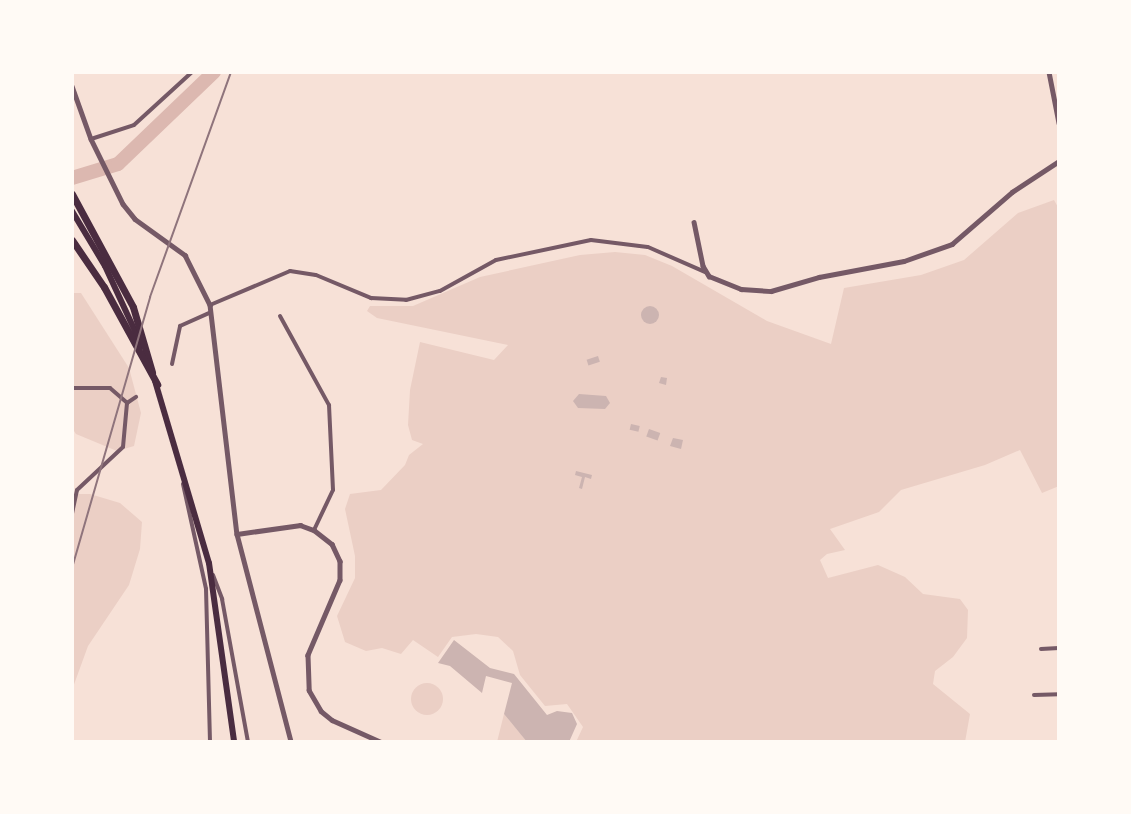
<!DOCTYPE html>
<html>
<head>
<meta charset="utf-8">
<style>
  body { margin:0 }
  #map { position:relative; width:1131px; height:814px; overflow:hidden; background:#f7e1d7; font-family:"Roboto Condensed",sans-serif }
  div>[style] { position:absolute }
  .green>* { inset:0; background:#ebcfc5 }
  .round { border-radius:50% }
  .river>* { height:14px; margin:-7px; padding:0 7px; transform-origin:7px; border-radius:7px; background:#dcb8b0 }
  .building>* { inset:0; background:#ccb4b1; transform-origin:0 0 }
  .minor>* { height:4px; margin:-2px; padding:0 2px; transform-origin:2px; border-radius:2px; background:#755966 }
  .tertiary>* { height:4.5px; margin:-2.25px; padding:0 2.25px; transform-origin:2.25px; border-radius:2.25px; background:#755966 }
  .trunk>* { height:6px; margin:-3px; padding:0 3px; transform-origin:3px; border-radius:3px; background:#4a2c40 }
  .motorway>* { height:7px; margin:-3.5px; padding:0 3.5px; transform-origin:3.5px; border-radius:3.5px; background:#4a2c40 }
  .rail>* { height:2px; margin:-1px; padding:0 1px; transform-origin:1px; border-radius:1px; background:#8f747c }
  span { translate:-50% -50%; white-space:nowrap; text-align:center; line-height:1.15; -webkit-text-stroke:4.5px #fffaf5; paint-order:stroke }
  .frame { position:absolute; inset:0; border:74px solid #fffaf5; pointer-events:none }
</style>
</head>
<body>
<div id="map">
  <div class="green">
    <i style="clip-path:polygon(1054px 200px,1059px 209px,1059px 486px,1042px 493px,1020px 450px,985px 465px,901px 490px,879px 512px,830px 529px,845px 550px,827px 554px,820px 560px,828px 578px,878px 565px,905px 577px,923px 594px,960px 599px,968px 610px,967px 638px,953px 657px,935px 671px,933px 684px,970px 714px,965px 742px,576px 742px,583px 727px,567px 704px,545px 706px,520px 675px,513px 651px,498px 637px,476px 634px,452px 637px,438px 657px,413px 640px,401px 654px,382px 648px,366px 651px,345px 642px,337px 616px,355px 578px,355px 556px,345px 509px,350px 494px,381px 490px,405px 465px,409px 455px,423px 444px,412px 440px,408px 425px,410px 390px,420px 342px,494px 360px,508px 345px,377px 318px,367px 311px,370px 306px,413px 306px,480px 277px,580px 255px,615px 252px,645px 255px,672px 266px,767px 321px,831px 344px,844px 288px,921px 275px,964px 260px,1018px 213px)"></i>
    <i style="clip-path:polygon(72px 293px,81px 293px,129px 368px,141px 413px,134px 446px,117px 451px,76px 434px,72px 428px)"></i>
    <i style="clip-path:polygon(72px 494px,90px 494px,120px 503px,142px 522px,140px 549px,129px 585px,88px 646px,72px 690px)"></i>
    <i class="round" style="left:411px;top:683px;width:32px;height:32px"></i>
    <i style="clip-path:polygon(504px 714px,520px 733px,527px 742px,497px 742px)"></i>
  </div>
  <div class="river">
    <i style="left:72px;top:178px;width:48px;rotate:-16.9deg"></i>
    <i style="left:118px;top:164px;width:133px;rotate:-43.8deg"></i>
  </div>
  <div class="building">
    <i class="round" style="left:641px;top:306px;width:18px;height:18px"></i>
    <i style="left:598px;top:356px;width:6px;height:12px;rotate:72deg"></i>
    <i style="clip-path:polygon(661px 377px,667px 378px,666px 385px,659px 383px)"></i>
    <i style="clip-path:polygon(579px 394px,606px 396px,610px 403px,605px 409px,578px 408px,573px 401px)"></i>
    <i style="left:631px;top:424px;width:9px;height:6px;rotate:13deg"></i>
    <i style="left:649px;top:429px;width:12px;height:8px;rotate:20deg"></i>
    <i style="clip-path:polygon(673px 438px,683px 440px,681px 449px,670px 446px)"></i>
    <i style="clip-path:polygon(576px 471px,592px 475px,591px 479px,585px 477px,582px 489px,579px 488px,582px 477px,575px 475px)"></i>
    <i style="clip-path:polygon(454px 640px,490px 668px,514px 674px,547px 715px,557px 711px,572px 713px,577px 724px,569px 742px,527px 742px,504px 714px,512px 683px,486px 676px,482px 693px,450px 666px,438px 663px)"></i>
  </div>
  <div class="minor">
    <i style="left:91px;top:139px;width:45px;rotate:-18deg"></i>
    <i style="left:134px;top:125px;width:79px;rotate:-42.4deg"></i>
    <i style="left:210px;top:305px;width:87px;rotate:-23deg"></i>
    <i style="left:290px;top:271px;width:26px;rotate:9deg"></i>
    <i style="left:316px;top:275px;width:60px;rotate:22.7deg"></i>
    <i style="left:371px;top:298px;width:35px;rotate:3deg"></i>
    <i style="left:406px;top:300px;width:35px;rotate:-15deg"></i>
    <i style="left:440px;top:291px;width:64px;rotate:-29deg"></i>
    <i style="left:496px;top:260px;width:97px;rotate:-11.9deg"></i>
    <i style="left:591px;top:240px;width:57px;rotate:7deg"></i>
    <i style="left:648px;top:247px;width:62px;rotate:23.7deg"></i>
    <i style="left:280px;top:316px;width:102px;rotate:61.2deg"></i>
    <i style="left:329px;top:405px;width:85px;rotate:87.3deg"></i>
    <i style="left:333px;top:490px;width:44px;rotate:115.4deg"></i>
    <i style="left:172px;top:364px;width:39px;rotate:-78deg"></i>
    <i style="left:180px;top:326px;width:34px;rotate:-24deg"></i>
    <i style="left:72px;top:388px;width:38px"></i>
    <i style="left:110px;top:388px;width:23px;rotate:41deg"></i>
    <i style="left:127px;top:403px;width:44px;rotate:95.2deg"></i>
    <i style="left:123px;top:447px;width:63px;rotate:136.9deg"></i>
    <i style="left:77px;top:490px;width:24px;rotate:102deg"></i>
    <i style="left:127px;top:403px;width:11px;rotate:-34deg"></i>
    <i style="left:183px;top:484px;width:107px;rotate:77.6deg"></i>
    <i style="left:206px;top:589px;width:153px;rotate:88.5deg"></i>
    <i style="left:213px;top:575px;width:26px;rotate:69deg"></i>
    <i style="left:222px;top:599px;width:145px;rotate:79.7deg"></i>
    <i style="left:1041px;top:649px;width:18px;rotate:-3deg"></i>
    <i style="left:1034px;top:695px;width:25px;rotate:-2deg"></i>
  </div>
  <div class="tertiary">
    <i style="left:1049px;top:72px;width:52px;rotate:78.9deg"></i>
    <i style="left:72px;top:86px;width:56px;rotate:70.3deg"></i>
    <i style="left:91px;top:139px;width:72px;rotate:63.8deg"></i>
    <i style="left:123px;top:204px;width:19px;rotate:51deg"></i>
    <i style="left:135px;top:219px;width:62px;rotate:35.8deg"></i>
    <i style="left:185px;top:255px;width:56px;rotate:63.4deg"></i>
    <i style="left:210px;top:305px;width:231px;rotate:83.3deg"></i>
    <i style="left:237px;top:534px;width:215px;rotate:75.4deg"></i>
    <i style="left:694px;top:222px;width:45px;rotate:78.4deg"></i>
    <i style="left:703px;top:266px;width:12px;rotate:59deg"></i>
    <i style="left:709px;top:276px;width:35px;rotate:22deg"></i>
    <i style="left:741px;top:289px;width:30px;rotate:4deg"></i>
    <i style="left:771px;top:291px;width:50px;rotate:-16.3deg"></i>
    <i style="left:819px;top:277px;width:86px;rotate:-10.7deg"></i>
    <i style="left:904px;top:261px;width:51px;rotate:-19.5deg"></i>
    <i style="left:952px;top:244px;width:79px;rotate:-40.9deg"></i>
    <i style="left:1012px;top:192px;width:56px;rotate:-33.4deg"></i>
    <i style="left:237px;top:534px;width:64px;rotate:-8.1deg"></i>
    <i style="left:300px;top:525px;width:15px;rotate:20deg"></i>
    <i style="left:314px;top:530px;width:23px;rotate:38deg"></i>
    <i style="left:332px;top:544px;width:19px;rotate:65deg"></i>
    <i style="left:340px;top:561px;width:19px;rotate:90deg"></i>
    <i style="left:340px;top:580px;width:82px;rotate:113.1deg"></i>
    <i style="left:308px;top:655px;width:35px;rotate:88deg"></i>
    <i style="left:309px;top:690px;width:24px;rotate:60deg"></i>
    <i style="left:321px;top:711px;width:14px;rotate:39deg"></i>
    <i style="left:332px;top:720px;width:54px;rotate:24.2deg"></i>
  </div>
  <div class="trunk">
    <i style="left:72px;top:211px;width:64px;rotate:59deg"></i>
    <i style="left:105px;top:266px;width:88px;rotate:65.2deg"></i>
    <i style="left:155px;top:381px;width:190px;rotate:73.5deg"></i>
    <i style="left:209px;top:563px;width:181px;rotate:82deg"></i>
  </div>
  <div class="motorway">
    <i style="left:72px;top:194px;width:128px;rotate:61.6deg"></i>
    <i style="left:133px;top:307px;width:68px;rotate:73.7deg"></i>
    <i style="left:72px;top:240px;width:57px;rotate:55.8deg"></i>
    <i style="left:104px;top:287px;width:111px;rotate:61.3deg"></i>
  </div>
  <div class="rail">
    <i style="left:72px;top:568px;width:282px;rotate:-73.9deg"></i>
    <i style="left:150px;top:297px;width:239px;rotate:-70.2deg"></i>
  </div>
  <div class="frame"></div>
</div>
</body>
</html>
